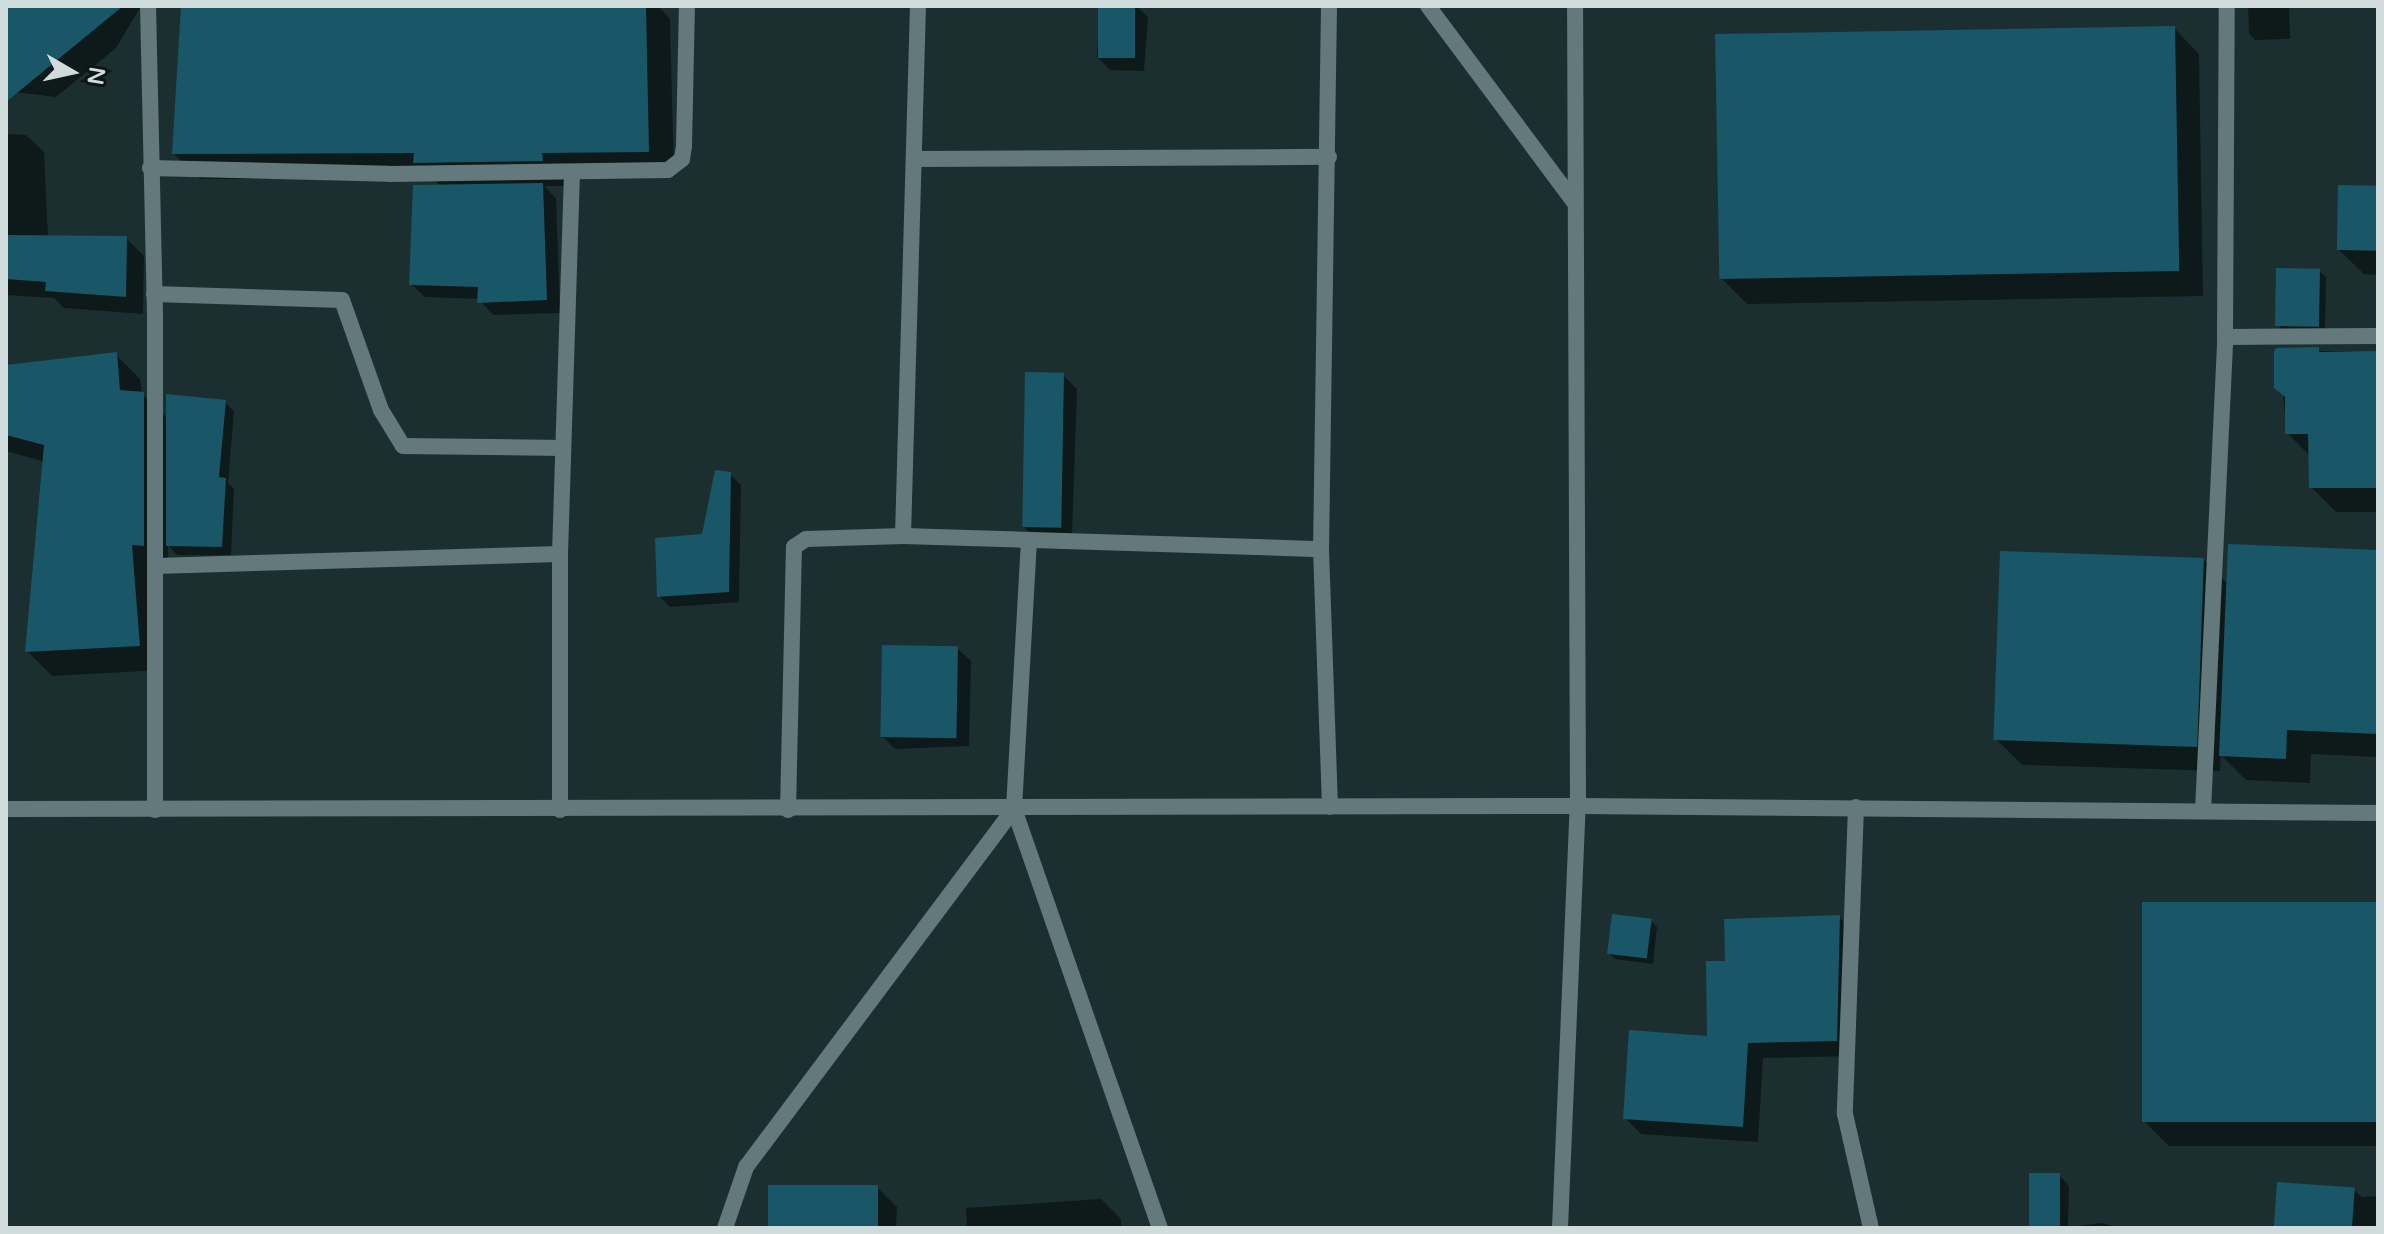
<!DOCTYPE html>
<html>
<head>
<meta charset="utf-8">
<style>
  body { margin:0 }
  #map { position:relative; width:2384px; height:1234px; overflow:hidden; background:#1c2f30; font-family:"Varela Round",sans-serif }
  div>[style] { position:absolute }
  .shadow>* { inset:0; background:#0007 }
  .building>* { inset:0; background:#195668; transform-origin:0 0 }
  .minor>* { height:16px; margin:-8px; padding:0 8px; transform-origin:8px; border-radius:8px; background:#64797b }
  .tertiary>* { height:16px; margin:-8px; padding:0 8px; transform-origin:8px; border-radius:8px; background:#64797b }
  span { translate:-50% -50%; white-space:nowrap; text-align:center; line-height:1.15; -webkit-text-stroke:8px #0d1516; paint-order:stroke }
  .frame { position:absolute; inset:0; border:8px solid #d0dbdc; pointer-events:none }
  .north { position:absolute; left:32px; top:32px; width:80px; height:80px; -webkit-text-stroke:6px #0d1516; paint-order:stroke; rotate:99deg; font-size:22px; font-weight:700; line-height:32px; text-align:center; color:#d0dbdc }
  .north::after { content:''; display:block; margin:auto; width:28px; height:36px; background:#d0dbdc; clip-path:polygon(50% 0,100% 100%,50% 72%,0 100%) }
</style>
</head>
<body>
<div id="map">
  <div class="shadow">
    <i style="clip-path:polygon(6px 6px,141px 6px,116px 48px,56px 97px,6px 91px)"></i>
    <i style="clip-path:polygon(183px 6px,658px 6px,670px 19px,674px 177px,567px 178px,567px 186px,544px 186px,556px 198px,560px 313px,493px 315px,479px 299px,425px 297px,411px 284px,440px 186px,432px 178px,200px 179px,174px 154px)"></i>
    <i style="clip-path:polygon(1100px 6px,1136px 6px,1148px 17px,1144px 71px,1110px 70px,1097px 57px)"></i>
    <i style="clip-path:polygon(2248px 6px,2289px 6px,2290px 39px,2255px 40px,2249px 34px)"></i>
    <i style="clip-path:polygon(2174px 28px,2199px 54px,2203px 296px,1747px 304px,1721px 278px)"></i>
    <i style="clip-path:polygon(6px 134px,26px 135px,44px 152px,48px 237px,126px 238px,144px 256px,143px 314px,64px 308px,54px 298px,6px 295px)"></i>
    <i style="clip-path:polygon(2378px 188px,2378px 275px,2364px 274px,2338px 249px)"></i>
    <i style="clip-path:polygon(2319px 271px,2326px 277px,2325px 331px,2284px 331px,2278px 325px)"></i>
    <i style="clip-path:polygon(2278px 350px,2378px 352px,2378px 512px,2336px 512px,2311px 487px,2310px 456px,2287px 433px)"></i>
    <i style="clip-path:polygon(116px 355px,140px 379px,142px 394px,168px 419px,225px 402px,234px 411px,228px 483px,234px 489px,231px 555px,177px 555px,168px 545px,168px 569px,155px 569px,163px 670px,52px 676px,27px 651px,45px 462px,6px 451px,6px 367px)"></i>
    <i style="clip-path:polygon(1063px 375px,1077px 389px,1072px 536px,1037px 540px,1024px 527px)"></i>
    <i style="clip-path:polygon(730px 474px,741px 485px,739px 602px,670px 607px,659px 596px,703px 536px)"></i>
    <i style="clip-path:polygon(2378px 552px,2378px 757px,2311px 754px,2310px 783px,2246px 780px,2221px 755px,2220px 771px,2022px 765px,1996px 739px,2203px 559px,2228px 584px)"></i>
    <i style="clip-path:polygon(957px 648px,971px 661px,969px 746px,895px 749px,882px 736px)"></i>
    <i style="clip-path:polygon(2378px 904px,2378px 1146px,2169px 1146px,2144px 1121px)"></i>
    <i style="clip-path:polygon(1839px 917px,1855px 933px,1852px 1056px,1763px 1058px,1758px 1142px,1641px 1134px,1625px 1118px,1709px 1038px,1727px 963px)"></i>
    <i style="clip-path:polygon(1651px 921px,1657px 927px,1653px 964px,1615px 959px,1609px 953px)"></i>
    <i style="clip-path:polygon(2059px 1175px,2069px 1186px,2068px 1227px,2102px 1223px,2120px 1228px,2029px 1228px)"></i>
    <i style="clip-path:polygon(877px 1187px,897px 1207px,896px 1228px,770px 1228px)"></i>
    <i style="clip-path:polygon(2354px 1190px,2362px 1197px,2378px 1196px,2378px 1228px,2273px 1228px)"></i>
    <i style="clip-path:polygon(1101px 1199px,1121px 1219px,1121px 1228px,967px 1228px,966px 1208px)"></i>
  </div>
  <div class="building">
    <i style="clip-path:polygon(6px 6px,123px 6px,6px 102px)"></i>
    <i style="clip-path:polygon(181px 6px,646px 6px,649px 152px,542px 153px,543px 161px,413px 163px,414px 153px,172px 154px)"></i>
    <i style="left:1098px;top:6px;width:37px;height:52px"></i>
    <i style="left:2175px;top:26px;width:245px;height:460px;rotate:89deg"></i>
    <i style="clip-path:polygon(543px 183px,547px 300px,477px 303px,478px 287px,409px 285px,413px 185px)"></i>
    <i style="left:2338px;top:185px;width:40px;height:65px;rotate:1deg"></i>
    <i style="clip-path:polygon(6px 235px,127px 236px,126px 297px,45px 291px,46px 282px,6px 279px)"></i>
    <i style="left:2276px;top:268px;width:44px;height:58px;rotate:1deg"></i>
    <i style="clip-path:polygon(2319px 347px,2319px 352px,2378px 351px,2378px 488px,2309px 488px,2308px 434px,2285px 434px,2285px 397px,2274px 388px,2274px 352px,2276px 348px)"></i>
    <i style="clip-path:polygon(117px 352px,120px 390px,144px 392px,144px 546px,132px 545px,140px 646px,25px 652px,44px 445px,6px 435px,6px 365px)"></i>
    <i style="left:1025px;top:372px;width:39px;height:155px;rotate:1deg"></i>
    <i style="clip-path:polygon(166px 394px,226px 400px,219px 477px,226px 478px,222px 547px,166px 546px)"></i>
    <i style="clip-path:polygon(715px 470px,731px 472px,729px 592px,657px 597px,655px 538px,702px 534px)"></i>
    <i style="clip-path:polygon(2228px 544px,2378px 550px,2378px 734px,2287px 730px,2286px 759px,2219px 756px)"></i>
    <i style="left:2000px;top:551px;width:204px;height:189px;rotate:2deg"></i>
    <i style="left:882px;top:645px;width:76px;height:92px;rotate:1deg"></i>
    <i style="left:2142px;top:902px;width:236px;height:220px"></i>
    <i style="left:1612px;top:914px;width:40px;height:40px;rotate:7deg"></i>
    <i style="clip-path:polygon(1840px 915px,1837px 1041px,1748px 1043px,1743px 1127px,1623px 1119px,1629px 1030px,1707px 1036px,1706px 961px,1725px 961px,1724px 919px)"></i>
    <i style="left:2029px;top:1173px;width:31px;height:55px"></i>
    <i style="left:2277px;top:1182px;width:78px;height:46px;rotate:4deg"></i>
    <i style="left:878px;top:1185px;width:43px;height:110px;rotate:90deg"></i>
  </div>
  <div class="minor">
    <i style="left:148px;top:6px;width:308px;rotate:88.7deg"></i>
    <i style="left:155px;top:314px;width:496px;rotate:90deg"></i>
    <i style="left:1329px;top:6px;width:543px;rotate:90.84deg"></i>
    <i style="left:1321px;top:549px;width:258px;rotate:88deg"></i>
    <i style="left:1428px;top:6px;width:244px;rotate:53.3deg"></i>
    <i style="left:914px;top:159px;width:415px;rotate:-0.3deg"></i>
    <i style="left:150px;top:168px;width:239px;rotate:1.4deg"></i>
    <i style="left:389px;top:174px;width:279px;rotate:-0.8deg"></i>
    <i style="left:668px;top:170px;width:18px;rotate:-38deg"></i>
    <i style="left:682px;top:159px;width:13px;rotate:-81deg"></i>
    <i style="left:684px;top:146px;width:140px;rotate:-88.8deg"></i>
    <i style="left:154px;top:294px;width:188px;rotate:1.8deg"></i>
    <i style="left:342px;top:300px;width:117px;rotate:70.5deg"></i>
    <i style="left:381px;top:410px;width:42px;rotate:58.6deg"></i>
    <i style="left:403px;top:446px;width:160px;rotate:0.7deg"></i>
    <i style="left:2225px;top:337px;width:153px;rotate:-0.4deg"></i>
    <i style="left:903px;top:536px;width:418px;rotate:1.8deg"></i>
    <i style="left:1029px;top:540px;width:269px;rotate:93.2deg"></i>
    <i style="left:1014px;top:809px;width:444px;rotate:70.8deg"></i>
    <i style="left:155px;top:566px;width:405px;rotate:-1.7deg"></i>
    <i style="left:1856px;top:807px;width:307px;rotate:92.1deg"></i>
    <i style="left:1845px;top:1114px;width:117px;rotate:77.2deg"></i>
    <i style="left:560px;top:810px;width:256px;rotate:-90deg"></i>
    <i style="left:560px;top:554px;width:380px;rotate:-88.2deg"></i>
    <i style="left:788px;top:810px;width:263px;rotate:-88.7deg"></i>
    <i style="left:794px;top:547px;width:14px;rotate:-34deg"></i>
    <i style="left:806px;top:539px;width:97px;rotate:-1.8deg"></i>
    <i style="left:903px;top:536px;width:530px;rotate:-88.38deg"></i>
    <i style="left:2203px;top:811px;width:475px;rotate:-87.3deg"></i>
    <i style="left:2225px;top:337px;width:331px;rotate:-89.7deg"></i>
    <i style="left:725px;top:1228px;width:65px;rotate:-71deg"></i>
    <i style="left:746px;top:1167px;width:447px;rotate:-53.2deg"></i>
    <i style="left:1560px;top:1228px;width:422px;rotate:-87.6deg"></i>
    <i style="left:1578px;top:806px;width:800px;rotate:-90.21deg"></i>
  </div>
  <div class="tertiary">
    <i style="left:6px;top:809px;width:1572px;rotate:-0.11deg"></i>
    <i style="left:1578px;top:806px;width:800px;rotate:0.5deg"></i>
  </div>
  <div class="frame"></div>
  <div class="north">N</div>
</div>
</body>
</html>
